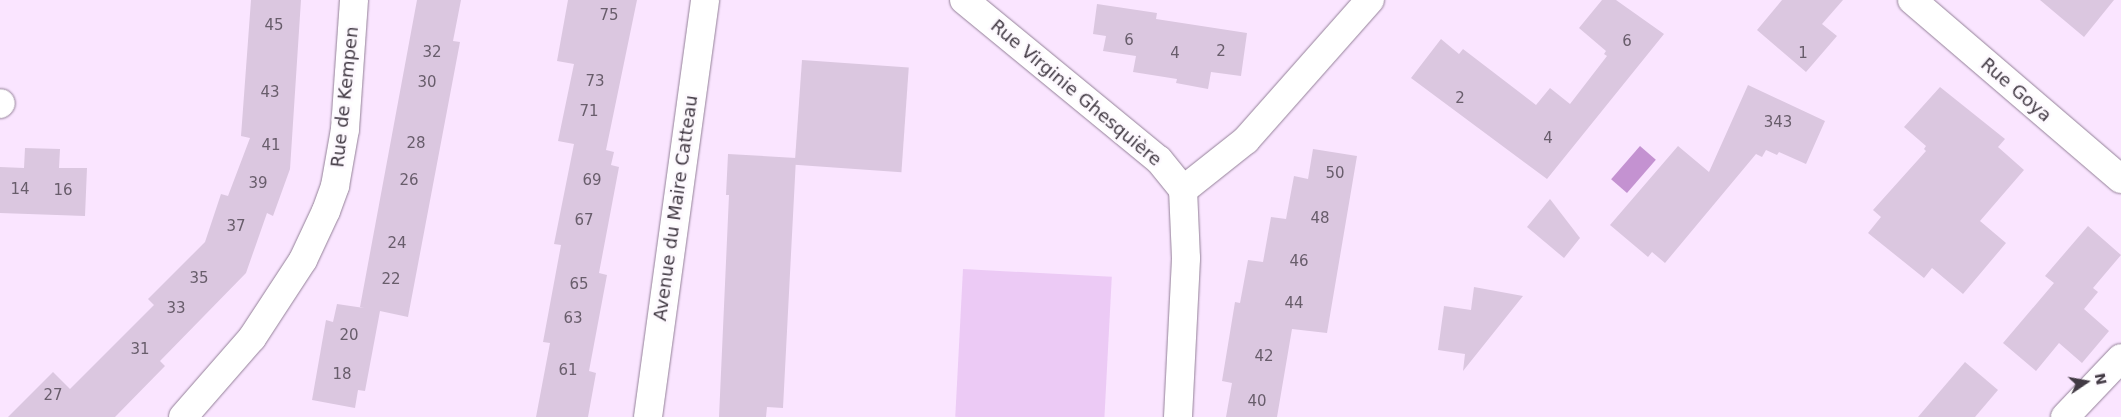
<!DOCTYPE html>
<html>
<head>
<meta charset="utf-8">
<style>
  body { margin:0 }
  #map { position:relative; width:2121px; height:417px; overflow:hidden; background:#fae5ff; font-family:"DejaVu Sans",sans-serif }
  div>[style] { position:absolute }
  .green>* { inset:0; background:#eccaf5; transform-origin:0 0 }
  .water>* { inset:0; background:#c492d1; transform-origin:0 0 }
  .building>* { inset:0; background:#dbc7e0; transform-origin:0 0 }
  .roads { filter:drop-shadow(0 0 1px #938098) drop-shadow(0 0 1px #938098) }
  .street>* { height:28px; margin:-14px; padding:0 14px; transform-origin:14px; border-radius:14px; background:#fff }
  span { translate:-50% -50%; white-space:nowrap; text-align:center; line-height:1.15; -webkit-text-stroke:5px #fdf9fe; paint-order:stroke }
  .number-label { font-size:15px; color:#685d6b }
  .number-label span { -webkit-text-stroke-width:0 }
  .street-label { font-size:18px; color:#423a44 }
  .north { position:absolute; left:2061px; top:357px; width:50px; height:50px; -webkit-text-stroke:4px #fdf9fe; paint-order:stroke; rotate:78deg; font-size:14px; font-weight:700; line-height:20px; text-align:center; color:#423a44 }
  .north::after { content:''; display:block; margin:auto; width:18px; height:22px; background:#423a44; clip-path:polygon(50% 0,100% 100%,50% 72%,0 100%) }
</style>
</head>
<body>
<div id="map">
  <div class="green">
    <i style="left:963px;top:269px;width:149px;height:148px;rotate:3deg"></i>
  </div>
  <div class="water">
    <i style="left:1640px;top:146px;width:21px;height:44px;rotate:41deg"></i>
  </div>
  <div class="building">
    <i style="clip-path:polygon(251px 0,301px 0,290px 169px,273px 216px,267px 213px,246px 273px,160px 361px,165px 366px,115px 417px,8px 417px,53px 372px,70px 389px,154px 305px,148px 299px,205px 242px,221px 194px,228px 196px,250px 138px,241px 136px)"></i>
    <i style="clip-path:polygon(417px 0,461px 0,453px 41px,460px 42px,408px 317px,380px 311px,365px 391px,358px 390px,355px 408px,312px 400px,326px 320px,333px 322px,337px 304px,364px 308px,360px 307px)"></i>
    <i style="clip-path:polygon(568px 0,637px 0,606px 150px,614px 152px,611px 165px,619px 167px,599px 273px,607px 275px,589px 371px,596px 373px,588px 417px,536px 417px,550px 343px,543px 342px,561px 245px,554px 244px,574px 144px,558px 141px,574px 64px,557px 61px)"></i>
    <i style="clip-path:polygon(1602px 0,1616px 0,1664px 34px,1547px 179px,1411px 78px,1441px 39px,1459px 54px,1463px 49px,1536px 105px,1550px 88px,1570px 104px,1607px 56px,1604px 54px,1606px 51px,1579px 28px)"></i>
    <i style="clip-path:polygon(1782px 0,1843px 0,1822px 24px,1837px 36px,1806px 72px,1757px 30px)"></i>
    <i style="clip-path:polygon(2040px 0,2114px 0,2084px 37px)"></i>
    <i style="clip-path:polygon(1097px 4px,1157px 13px,1156px 19px,1247px 33px,1241px 76px,1211px 72px,1208px 89px,1176px 83px,1177px 79px,1133px 72px,1136px 56px,1103px 51px,1106px 36px,1093px 34px)"></i>
    <i style="left:802px;top:60px;width:107px;height:105px;rotate:4deg"></i>
    <i style="clip-path:polygon(1748px 85px,1825px 121px,1806px 164px,1779px 152px,1777px 155px,1766px 150px,1762px 157px,1756px 154px,1665px 263px,1652px 252px,1648px 257px,1610px 225px,1678px 146px,1709px 172px)"></i>
    <i style="clip-path:polygon(1940px 87px,2005px 139px,1998px 147px,2024px 170px,1980px 221px,2006px 243px,1963px 294px,1932px 268px,1924px 278px,1868px 233px,1881px 217px,1873px 210px,1926px 151px,1924px 149px,1926px 146px,1904px 127px)"></i>
    <i style="clip-path:polygon(25px 148px,60px 149px,59px 168px,87px 168px,85px 216px,0 213px,0 167px,24px 168px)"></i>
    <i style="clip-path:polygon(1313px 149px,1357px 156px,1327px 333px,1292px 329px,1277px 417px,1226px 417px,1232px 383px,1222px 381px,1235px 302px,1240px 303px,1248px 260px,1263px 262px,1271px 217px,1286px 219px,1294px 176px,1308px 179px)"></i>
    <i style="clip-path:polygon(728px 154px,796px 158px,783px 408px,767px 407px,766px 417px,719px 417px,729px 195px,726px 195px)"></i>
    <i style="clip-path:polygon(1550px 199px,1580px 238px,1564px 258px,1527px 227px)"></i>
    <i style="clip-path:polygon(2088px 226px,2121px 255px,2093px 288px,2098px 292px,2084px 309px,2109px 331px,2082px 363px,2059px 343px,2036px 371px,2003px 343px,2054px 283px,2045px 276px)"></i>
    <i style="clip-path:polygon(1474px 287px,1523px 296px,1463px 371px,1465px 354px,1438px 350px,1444px 306px,1471px 310px)"></i>
    <i style="clip-path:polygon(1965px 362px,1998px 390px,1975px 417px,1918px 417px)"></i>
  </div>
  <div class="roads">
    <div class="street">
      <i style="left:964px;top:0;width:252px;rotate:39.4deg"></i>
      <i style="left:1159px;top:160px;width:38px;rotate:51deg"></i>
      <i style="left:1912px;top:0;width:275px;rotate:40.6deg"></i>
      <i style="left:0;top:104px;width:1px;rotate:-45deg"></i>
      <i style="left:183px;top:417px;width:105px;rotate:-48.9deg"></i>
      <i style="left:252px;top:338px;width:93px;rotate:-56.8deg"></i>
      <i style="left:303px;top:260px;width:54px;rotate:-64.9deg"></i>
      <i style="left:326px;top:211px;width:27px;rotate:-70deg"></i>
      <i style="left:335px;top:186px;width:58px;rotate:-80deg"></i>
      <i style="left:345px;top:129px;width:129px;rotate:-86deg"></i>
      <i style="left:648px;top:417px;width:421px;rotate:-82.2deg"></i>
      <i style="left:1178px;top:417px;width:159px;rotate:-87.1deg"></i>
      <i style="left:1186px;top:258px;width:68px;rotate:-92.5deg"></i>
      <i style="left:1183px;top:190px;width:80px;rotate:-38.4deg"></i>
      <i style="left:1246px;top:140px;width:187px;rotate:-48.5deg"></i>
      <i style="left:2065px;top:417px;width:81px;rotate:-46.5deg"></i>
    </div>
  </div>
  <div class="number-label">
    <span style="left:609px;top:16px">75</span>
    <span style="left:274px;top:26px">45</span>
    <span style="left:1129px;top:41px">6</span>
    <span style="left:1627px;top:42px">6</span>
    <span style="left:1221px;top:52px">2</span>
    <span style="left:432px;top:53px">32</span>
    <span style="left:1175px;top:54px">4</span>
    <span style="left:1803px;top:54px">1</span>
    <span style="left:595px;top:82px">73</span>
    <span style="left:427px;top:83px">30</span>
    <span style="left:270px;top:93px">43</span>
    <span style="left:1460px;top:99px">2</span>
    <span style="left:589px;top:112px">71</span>
    <span style="left:1778px;top:123px">343</span>
    <span style="left:1548px;top:139px">4</span>
    <span style="left:416px;top:144px">28</span>
    <span style="left:271px;top:146px">41</span>
    <span style="left:1335px;top:174px">50</span>
    <span style="left:409px;top:181px">26</span>
    <span style="left:592px;top:181px">69</span>
    <span style="left:258px;top:184px">39</span>
    <span style="left:20px;top:190px">14</span>
    <span style="left:63px;top:191px">16</span>
    <span style="left:1320px;top:219px">48</span>
    <span style="left:584px;top:221px">67</span>
    <span style="left:236px;top:227px">37</span>
    <span style="left:397px;top:244px">24</span>
    <span style="left:1299px;top:262px">46</span>
    <span style="left:199px;top:279px">35</span>
    <span style="left:391px;top:280px">22</span>
    <span style="left:579px;top:285px">65</span>
    <span style="left:1294px;top:304px">44</span>
    <span style="left:176px;top:309px">33</span>
    <span style="left:573px;top:319px">63</span>
    <span style="left:349px;top:336px">20</span>
    <span style="left:140px;top:350px">31</span>
    <span style="left:1264px;top:357px">42</span>
    <span style="left:568px;top:371px">61</span>
    <span style="left:342px;top:375px">18</span>
    <span style="left:53px;top:396px">27</span>
    <span style="left:1257px;top:402px">40</span>
  </div>
  <div class="street-label">
    <span style="left:2016px;top:90px;rotate:41deg">Rue Goya</span>
    <span style="left:1076px;top:93px;rotate:40deg">Rue Virginie Ghesquière</span>
    <span style="left:345px;top:97px;rotate:-84deg">Rue de Kempen</span>
    <span style="left:676px;top:208px;rotate:-82deg">Avenue du Maire Catteau</span>
  </div>
  <div class="north">N</div>
</div>
</body>
</html>
